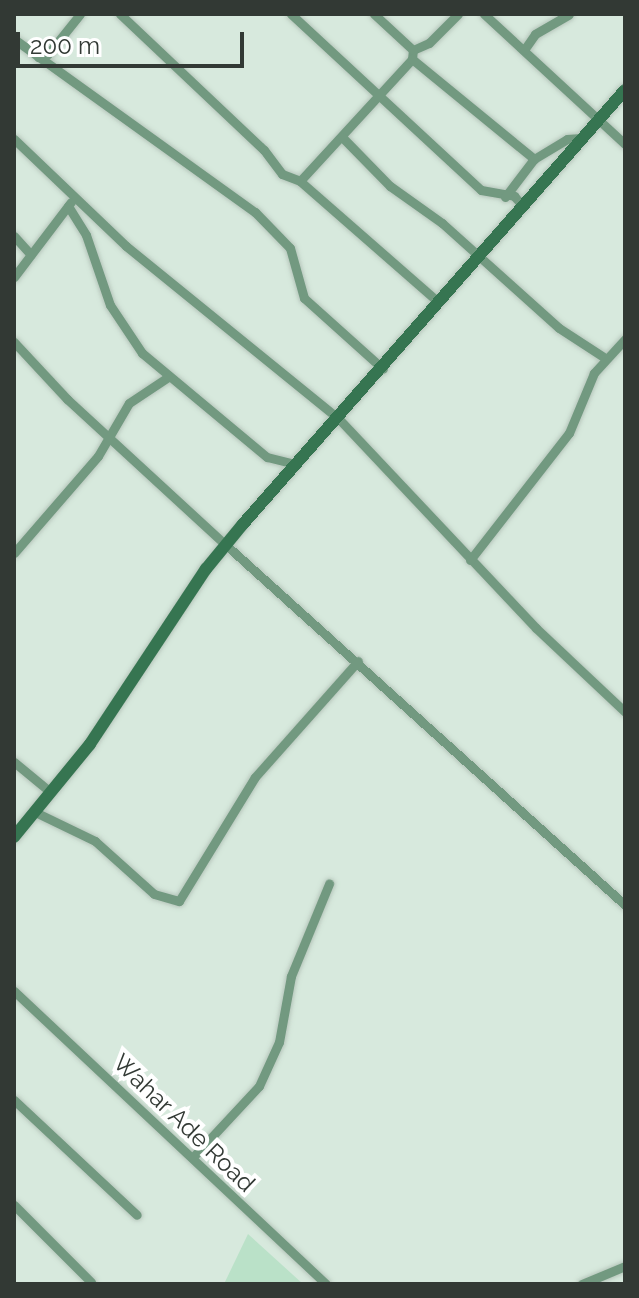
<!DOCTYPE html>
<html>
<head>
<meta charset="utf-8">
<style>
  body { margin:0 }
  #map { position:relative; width:639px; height:1298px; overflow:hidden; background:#d7e9dd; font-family:Raleway,sans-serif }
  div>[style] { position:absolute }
  .green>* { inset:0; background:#bae1c8 }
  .roads { filter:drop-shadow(0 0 2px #b6c6bb) drop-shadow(0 0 2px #b6c6bb) }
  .street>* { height:9px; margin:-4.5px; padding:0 4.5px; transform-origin:4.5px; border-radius:4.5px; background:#729980 }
  .secondary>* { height:12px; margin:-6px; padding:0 6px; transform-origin:6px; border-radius:6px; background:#367551 }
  span { translate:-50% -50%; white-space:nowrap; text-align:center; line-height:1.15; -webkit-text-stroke:8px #fff; paint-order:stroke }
  .street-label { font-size:24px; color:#323934 }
  .frame { position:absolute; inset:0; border:16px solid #323934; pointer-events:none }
  .scale { position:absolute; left:16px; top:32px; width:228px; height:36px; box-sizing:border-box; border:4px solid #323934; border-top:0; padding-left:10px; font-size:24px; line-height:28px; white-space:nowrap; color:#323934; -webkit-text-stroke:6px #fff; paint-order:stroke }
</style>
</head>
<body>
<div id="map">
  <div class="green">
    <i style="clip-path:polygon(248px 1234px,303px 1284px,224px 1284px)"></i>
  </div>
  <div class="roads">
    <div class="street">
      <i style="left:120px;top:14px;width:198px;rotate:43.4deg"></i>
      <i style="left:264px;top:150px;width:30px;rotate:53deg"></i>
      <i style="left:282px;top:174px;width:19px;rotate:21deg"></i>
      <i style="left:300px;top:181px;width:166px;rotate:-47.4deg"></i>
      <i style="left:412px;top:59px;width:9px;rotate:-84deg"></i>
      <i style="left:413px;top:50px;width:17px;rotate:-24deg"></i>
      <i style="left:429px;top:43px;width:41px;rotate:-45deg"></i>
      <i style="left:291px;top:14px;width:259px;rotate:42.8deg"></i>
      <i style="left:481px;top:190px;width:34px;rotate:10deg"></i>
      <i style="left:514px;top:196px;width:12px;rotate:48deg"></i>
      <i style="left:374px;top:14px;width:53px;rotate:42.7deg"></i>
      <i style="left:484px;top:14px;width:192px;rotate:42.7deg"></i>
      <i style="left:14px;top:39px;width:297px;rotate:35.7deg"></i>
      <i style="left:255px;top:212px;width:50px;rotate:45.8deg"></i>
      <i style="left:290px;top:248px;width:52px;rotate:74.4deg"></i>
      <i style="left:304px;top:298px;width:106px;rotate:41.9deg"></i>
      <i style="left:524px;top:50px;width:19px;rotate:-55deg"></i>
      <i style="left:535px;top:34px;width:39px;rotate:-30deg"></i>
      <i style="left:38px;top:57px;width:10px;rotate:-17deg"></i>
      <i style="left:48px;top:54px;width:51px;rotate:-51.3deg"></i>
      <i style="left:412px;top:59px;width:158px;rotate:39.3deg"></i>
      <i style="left:534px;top:159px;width:39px;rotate:-31deg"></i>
      <i style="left:567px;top:139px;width:14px;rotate:-4deg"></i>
      <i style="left:342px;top:137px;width:69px;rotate:45.6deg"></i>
      <i style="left:390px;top:186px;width:64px;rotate:35.4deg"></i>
      <i style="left:442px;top:223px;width:157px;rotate:41.9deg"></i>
      <i style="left:559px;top:328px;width:55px;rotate:33.1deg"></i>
      <i style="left:14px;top:139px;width:155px;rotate:43.7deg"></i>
      <i style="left:126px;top:246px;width:274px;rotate:39.1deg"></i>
      <i style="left:339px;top:419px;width:287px;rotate:46.7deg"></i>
      <i style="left:536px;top:628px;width:122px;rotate:43.3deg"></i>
      <i style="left:300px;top:181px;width:184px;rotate:41.2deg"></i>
      <i style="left:505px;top:197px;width:48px;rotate:-52.7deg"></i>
      <i style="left:68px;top:206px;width:34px;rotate:58deg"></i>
      <i style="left:86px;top:235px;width:74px;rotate:71.1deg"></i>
      <i style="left:110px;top:305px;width:58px;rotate:56.3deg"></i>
      <i style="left:142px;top:353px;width:163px;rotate:39.8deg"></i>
      <i style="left:267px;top:457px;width:30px;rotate:14deg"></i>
      <i style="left:14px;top:236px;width:25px;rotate:48deg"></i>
      <i style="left:14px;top:277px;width:94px;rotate:-52.8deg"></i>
      <i style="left:14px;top:342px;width:78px;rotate:47.1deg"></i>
      <i style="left:67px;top:399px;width:216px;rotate:42.6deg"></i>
      <i style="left:226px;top:545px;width:537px;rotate:42.06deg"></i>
      <i style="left:14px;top:553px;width:128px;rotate:-49.1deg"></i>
      <i style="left:98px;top:456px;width:61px;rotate:-59.7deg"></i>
      <i style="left:129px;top:403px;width:47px;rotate:-33.7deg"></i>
      <i style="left:470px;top:560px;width:161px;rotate:-52.1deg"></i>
      <i style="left:569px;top:433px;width:65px;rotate:-67.4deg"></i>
      <i style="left:594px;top:373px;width:46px;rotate:-47.6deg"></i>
      <i style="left:14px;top:762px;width:44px;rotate:39.5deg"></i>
      <i style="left:33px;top:811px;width:69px;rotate:25.8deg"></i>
      <i style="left:95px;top:841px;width:79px;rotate:41.9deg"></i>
      <i style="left:154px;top:894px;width:26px;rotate:16deg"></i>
      <i style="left:179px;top:901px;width:145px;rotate:-58.5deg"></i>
      <i style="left:255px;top:777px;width:155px;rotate:-48.4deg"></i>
      <i style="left:14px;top:991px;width:428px;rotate:43.2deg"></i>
      <i style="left:14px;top:1100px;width:168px;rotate:43.1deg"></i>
      <i style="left:193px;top:1157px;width:97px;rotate:-47.1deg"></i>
      <i style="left:259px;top:1086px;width:48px;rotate:-65.6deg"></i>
      <i style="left:279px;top:1042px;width:67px;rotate:-79.7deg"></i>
      <i style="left:291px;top:976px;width:100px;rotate:-67.6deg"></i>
      <i style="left:14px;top:1205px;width:109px;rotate:45deg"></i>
      <i style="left:582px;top:1284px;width:47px;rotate:-22.7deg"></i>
    </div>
    <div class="secondary">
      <i style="left:14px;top:837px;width:120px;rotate:-50.7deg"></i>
      <i style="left:90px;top:744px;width:210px;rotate:-56.5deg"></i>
      <i style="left:206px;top:569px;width:58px;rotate:-50.6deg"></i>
      <i style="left:243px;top:524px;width:578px;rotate:-48.65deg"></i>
    </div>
  </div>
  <div class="street-label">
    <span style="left:184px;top:1123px;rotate:44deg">Wahar Ade Road</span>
  </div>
  <div class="frame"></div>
  <div class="scale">200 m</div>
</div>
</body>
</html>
